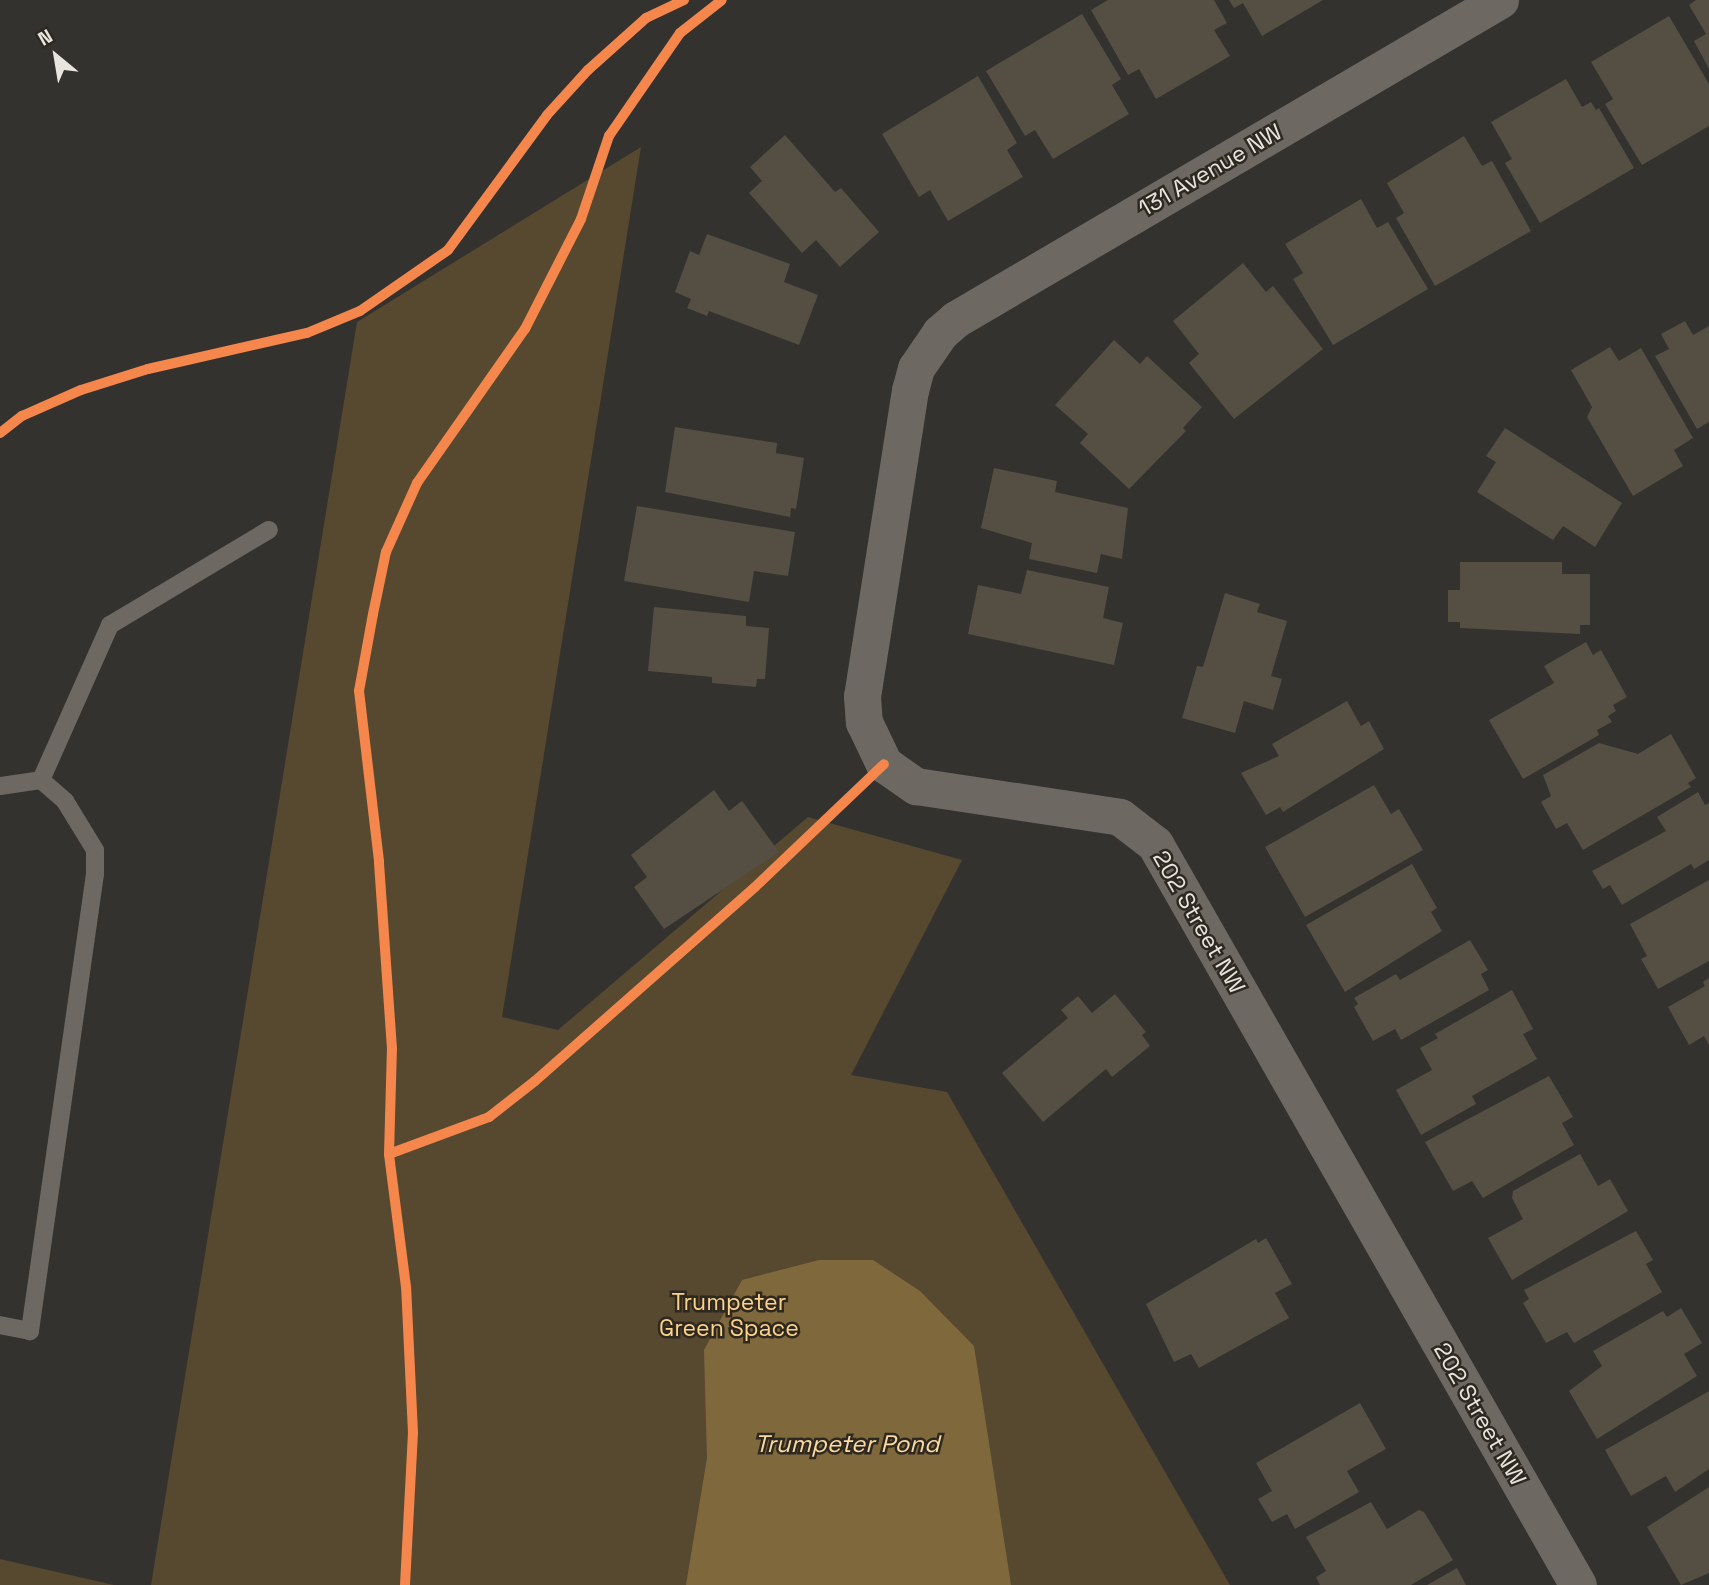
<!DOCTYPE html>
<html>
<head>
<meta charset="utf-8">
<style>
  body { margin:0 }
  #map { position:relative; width:1709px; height:1585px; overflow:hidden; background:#34322e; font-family:"Space Grotesk",sans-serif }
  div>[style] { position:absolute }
  .green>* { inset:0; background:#574830 }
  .water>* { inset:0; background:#80683d }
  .building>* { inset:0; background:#544e43 }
  .lane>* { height:18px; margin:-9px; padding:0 9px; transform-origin:9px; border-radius:9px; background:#6d6862 }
  .street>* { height:37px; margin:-18.5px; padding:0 18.5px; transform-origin:18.5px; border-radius:18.5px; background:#6d6862 }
  .cycleway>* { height:10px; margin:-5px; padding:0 5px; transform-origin:5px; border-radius:5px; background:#f5874c }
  span { translate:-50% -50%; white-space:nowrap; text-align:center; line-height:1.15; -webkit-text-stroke:5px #2e2920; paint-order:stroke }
  .street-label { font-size:23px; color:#e8e5df }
  .park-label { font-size:23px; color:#fdd289 }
  .water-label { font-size:24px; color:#fbd9a0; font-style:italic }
  .north { position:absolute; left:21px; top:21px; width:70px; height:70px; -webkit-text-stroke:5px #2e2920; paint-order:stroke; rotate:330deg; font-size:19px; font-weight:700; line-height:28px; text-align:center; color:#e8e5df }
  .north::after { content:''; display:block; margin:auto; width:24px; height:32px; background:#e8e5df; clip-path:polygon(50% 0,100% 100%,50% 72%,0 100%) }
</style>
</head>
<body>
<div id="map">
  <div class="green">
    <i style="clip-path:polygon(641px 147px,502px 1017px,558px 1030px,808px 817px,962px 860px,851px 1075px,947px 1092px,1230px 1585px,151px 1585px,357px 322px)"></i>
    <i style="clip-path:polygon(0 1559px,114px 1585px,0 1585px)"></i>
  </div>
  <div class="water">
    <i style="clip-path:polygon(819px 1260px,873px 1260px,920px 1291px,974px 1346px,1011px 1585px,686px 1585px,707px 1458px,704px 1350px,742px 1280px)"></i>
  </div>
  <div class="building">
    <i style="clip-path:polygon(1108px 0,1214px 0,1227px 23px,1214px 30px,1230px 56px,1156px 99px,1139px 69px,1128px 75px,1091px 10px)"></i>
    <i style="clip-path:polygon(1229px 0,1323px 0,1262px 36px,1243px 3px,1234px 8px)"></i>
    <i style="clip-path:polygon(1696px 0,1709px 0,1709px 69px,1694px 41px,1706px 34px,1689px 5px)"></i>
    <i style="clip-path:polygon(1082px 14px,1121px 79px,1112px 85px,1129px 114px,1053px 159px,1035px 130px,1025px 136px,986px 71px)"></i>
    <i style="clip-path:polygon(1669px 16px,1709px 84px,1709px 126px,1642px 165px,1605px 104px,1613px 99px,1591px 62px)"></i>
    <i style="clip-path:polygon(978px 76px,1017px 143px,1007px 150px,1023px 177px,948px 221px,930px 190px,919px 197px,882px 134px)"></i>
    <i style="clip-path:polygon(1566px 79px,1582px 107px,1591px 102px,1596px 110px,1599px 108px,1634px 168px,1540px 223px,1505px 163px,1512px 159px,1491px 122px)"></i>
    <i style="clip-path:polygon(785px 135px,835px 192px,841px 188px,879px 232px,840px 267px,816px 240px,802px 253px,749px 193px,762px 181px,750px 167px)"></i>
    <i style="clip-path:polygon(1464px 136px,1482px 166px,1492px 161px,1531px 231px,1435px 286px,1396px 218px,1404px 213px,1387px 183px)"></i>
    <i style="clip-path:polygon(1361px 199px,1377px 228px,1388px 222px,1428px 289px,1333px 345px,1293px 279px,1303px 273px,1285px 244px)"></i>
    <i style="clip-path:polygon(707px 234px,790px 264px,784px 282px,818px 295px,799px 345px,709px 311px,707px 316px,687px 308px,691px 299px,675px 292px,690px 251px,699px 255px)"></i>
    <i style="clip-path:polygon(1243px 263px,1266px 292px,1273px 286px,1323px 349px,1234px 419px,1189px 363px,1199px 354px,1173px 321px)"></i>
    <i style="clip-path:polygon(1685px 321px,1693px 335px,1709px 326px,1709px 422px,1697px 429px,1655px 356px,1669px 349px,1661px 334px)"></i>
    <i style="clip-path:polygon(1114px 340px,1140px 364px,1147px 356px,1202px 407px,1183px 428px,1186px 431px,1129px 489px,1080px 443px,1088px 434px,1055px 405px)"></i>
    <i style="clip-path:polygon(1610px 347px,1619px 361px,1641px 348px,1693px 438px,1674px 450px,1683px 466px,1633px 496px,1587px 417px,1592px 407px,1571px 370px)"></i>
    <i style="clip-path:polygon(675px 427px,777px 443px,776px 453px,804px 458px,796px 509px,791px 508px,790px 517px,665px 492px)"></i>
    <i style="clip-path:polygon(1505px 428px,1622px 503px,1595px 547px,1563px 526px,1553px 540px,1477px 492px,1496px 462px,1486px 456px)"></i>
    <i style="clip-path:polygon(994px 468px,1057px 481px,1055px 492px,1128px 508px,1122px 559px,1101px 554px,1097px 573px,1029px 559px,1032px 543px,981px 528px)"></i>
    <i style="clip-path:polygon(637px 506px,795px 532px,788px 576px,754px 571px,749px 602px,624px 581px)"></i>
    <i style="clip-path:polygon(1460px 562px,1562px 562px,1562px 574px,1590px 574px,1590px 625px,1580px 625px,1580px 634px,1460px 628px,1460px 622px,1448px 622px,1448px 590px,1460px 590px)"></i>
    <i style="clip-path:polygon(1027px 570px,1109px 587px,1103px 618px,1123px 623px,1114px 665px,968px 634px,978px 585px,1021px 594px)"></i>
    <i style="clip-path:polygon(1225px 593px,1260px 604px,1257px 612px,1287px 621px,1271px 676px,1282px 679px,1273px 710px,1244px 701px,1235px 733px,1182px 718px,1197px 666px,1203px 667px)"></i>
    <i style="clip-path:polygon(654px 607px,746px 616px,746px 626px,769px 628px,765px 679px,757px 679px,756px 687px,712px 683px,712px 677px,648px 671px)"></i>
    <i style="clip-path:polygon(1586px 642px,1593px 655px,1601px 650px,1627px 697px,1613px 705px,1616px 711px,1608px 716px,1612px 722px,1597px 730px,1599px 735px,1523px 779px,1489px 720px,1554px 683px,1544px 666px)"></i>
    <i style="clip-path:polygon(1347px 701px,1361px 726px,1369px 721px,1384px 749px,1283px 812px,1280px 807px,1266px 815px,1241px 773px,1279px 756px,1272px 744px)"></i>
    <i style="clip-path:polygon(1671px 734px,1696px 778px,1688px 783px,1691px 787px,1583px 850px,1567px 823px,1556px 829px,1541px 802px,1551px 796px,1543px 775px,1599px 743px,1638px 754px)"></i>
    <i style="clip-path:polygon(1374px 785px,1391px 814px,1399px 809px,1423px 850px,1305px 917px,1265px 847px)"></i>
    <i style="clip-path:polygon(714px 790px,729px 811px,742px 801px,779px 852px,664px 929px,634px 887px,647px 877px,631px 855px)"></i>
    <i style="clip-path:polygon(1698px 792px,1705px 805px,1709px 803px,1709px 860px,1694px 869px,1691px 864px,1622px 905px,1610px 885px,1603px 889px,1592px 871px,1666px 831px,1657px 817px)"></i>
    <i style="clip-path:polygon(1412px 864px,1437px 908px,1431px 912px,1442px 931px,1345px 992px,1306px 925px)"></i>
    <i style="clip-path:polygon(1709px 880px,1709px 961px,1658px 989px,1641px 959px,1647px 956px,1630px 924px)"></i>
    <i style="clip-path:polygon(1470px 940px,1488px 970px,1481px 974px,1489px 990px,1401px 1040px,1395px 1029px,1373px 1041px,1354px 1007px,1358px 1004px,1354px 998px,1396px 974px,1400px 980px)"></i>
    <i style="clip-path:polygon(1709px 978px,1709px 1045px,1704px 1036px,1689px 1045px,1668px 1007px,1705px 986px,1703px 982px)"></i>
    <i style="clip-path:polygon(1512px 990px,1533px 1029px,1523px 1034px,1537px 1059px,1472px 1096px,1476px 1104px,1421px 1135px,1396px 1090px,1432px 1070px,1420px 1048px,1438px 1038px,1435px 1034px)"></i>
    <i style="clip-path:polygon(1115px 994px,1146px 1032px,1142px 1035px,1150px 1046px,1112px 1077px,1106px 1069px,1043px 1122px,1002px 1073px,1068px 1018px,1061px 1010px,1078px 996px,1092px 1013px)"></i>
    <i style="clip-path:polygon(1549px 1076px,1573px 1117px,1562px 1123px,1574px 1145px,1483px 1198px,1472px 1181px,1453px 1191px,1425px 1142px)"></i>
    <i style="clip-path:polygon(1580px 1154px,1598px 1186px,1610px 1179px,1628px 1211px,1512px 1280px,1488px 1238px,1523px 1219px,1512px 1198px,1513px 1191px)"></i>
    <i style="clip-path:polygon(1636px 1231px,1653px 1260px,1646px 1264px,1662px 1292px,1574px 1343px,1567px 1332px,1546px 1343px,1523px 1303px,1529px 1299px,1524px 1290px)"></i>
    <i style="clip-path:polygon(1266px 1238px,1292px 1284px,1275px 1293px,1289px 1318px,1199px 1368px,1191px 1354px,1174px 1362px,1146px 1304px,1256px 1239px,1258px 1243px)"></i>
    <i style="clip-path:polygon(1681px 1308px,1702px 1343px,1684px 1354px,1697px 1376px,1597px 1439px,1569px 1391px,1602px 1366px,1593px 1351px,1663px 1311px,1667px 1317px)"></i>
    <i style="clip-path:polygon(1709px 1391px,1709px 1469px,1675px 1492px,1666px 1476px,1631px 1496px,1605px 1450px)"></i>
    <i style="clip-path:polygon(1360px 1403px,1386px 1449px,1347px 1471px,1359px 1492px,1295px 1529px,1287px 1514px,1272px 1522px,1258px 1499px,1272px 1491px,1256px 1463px)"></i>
    <i style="clip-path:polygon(1709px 1487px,1709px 1573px,1681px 1585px,1647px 1527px)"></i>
    <i style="clip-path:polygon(1371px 1502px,1387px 1529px,1419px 1510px,1424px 1512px,1453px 1560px,1411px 1585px,1320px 1585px,1316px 1577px,1326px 1571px,1306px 1537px)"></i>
    <i style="clip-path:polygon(1457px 1568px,1466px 1585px,1427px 1585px)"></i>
  </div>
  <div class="lane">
    <i style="left:41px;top:780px;width:170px;rotate:-66deg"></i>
    <i style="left:110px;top:625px;width:185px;rotate:-30.9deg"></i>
    <i style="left:0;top:786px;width:41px;rotate:-8.3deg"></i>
    <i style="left:41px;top:780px;width:32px;rotate:41deg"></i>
    <i style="left:65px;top:801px;width:57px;rotate:58.5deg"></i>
    <i style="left:95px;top:850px;width:24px;rotate:90deg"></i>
    <i style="left:95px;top:874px;width:462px;rotate:98.1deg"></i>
    <i style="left:30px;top:1331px;width:31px;rotate:-169deg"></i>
  </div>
  <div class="street">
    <i style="left:1500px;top:0;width:631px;rotate:149.61deg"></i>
    <i style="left:956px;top:319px;width:21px;rotate:139deg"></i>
    <i style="left:940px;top:333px;width:42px;rotate:124.4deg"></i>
    <i style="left:916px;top:368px;width:23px;rotate:105deg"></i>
    <i style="left:910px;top:390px;width:310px;rotate:98.9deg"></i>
    <i style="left:862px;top:696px;width:26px;rotate:86deg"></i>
    <i style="left:864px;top:722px;width:47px;rotate:64.5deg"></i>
    <i style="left:884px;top:764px;width:39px;rotate:35deg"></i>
    <i style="left:916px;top:786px;width:206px;rotate:8.6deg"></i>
    <i style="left:1120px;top:817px;width:44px;rotate:37.6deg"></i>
    <i style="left:1155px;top:844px;width:853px;rotate:60.28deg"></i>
  </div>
  <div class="cycleway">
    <i style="left:0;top:433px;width:28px;rotate:-38deg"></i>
    <i style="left:22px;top:416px;width:64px;rotate:-23.8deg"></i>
    <i style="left:81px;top:390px;width:70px;rotate:-17.4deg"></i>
    <i style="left:148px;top:369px;width:163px;rotate:-12.8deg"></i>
    <i style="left:307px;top:333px;width:57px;rotate:-22.5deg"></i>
    <i style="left:360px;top:311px;width:107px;rotate:-34.7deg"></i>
    <i style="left:448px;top:250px;width:167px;rotate:-53.7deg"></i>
    <i style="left:547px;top:115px;width:61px;rotate:-47.7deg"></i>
    <i style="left:588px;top:70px;width:78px;rotate:-41.9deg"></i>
    <i style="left:646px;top:18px;width:42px;rotate:-25.3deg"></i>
    <i style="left:389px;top:1154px;width:107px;rotate:-20.3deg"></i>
    <i style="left:489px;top:1117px;width:58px;rotate:-38deg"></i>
    <i style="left:535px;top:1081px;width:293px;rotate:-41.4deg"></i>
    <i style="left:755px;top:887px;width:178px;rotate:-43.6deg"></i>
    <i style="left:405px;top:1585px;width:152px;rotate:-87deg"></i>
    <i style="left:413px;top:1433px;width:146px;rotate:-92.7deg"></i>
    <i style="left:406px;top:1287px;width:134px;rotate:-97.3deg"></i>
    <i style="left:389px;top:1154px;width:105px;rotate:-88.4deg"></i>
    <i style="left:392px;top:1049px;width:188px;rotate:-94deg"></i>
    <i style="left:379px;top:861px;width:171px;rotate:-96.7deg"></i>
    <i style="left:359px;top:691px;width:78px;rotate:-79.7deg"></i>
    <i style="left:373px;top:614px;width:63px;rotate:-78.2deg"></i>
    <i style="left:386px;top:552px;width:76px;rotate:-65.8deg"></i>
    <i style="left:417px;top:483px;width:188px;rotate:-55deg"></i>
    <i style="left:525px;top:329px;width:123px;rotate:-63deg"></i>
    <i style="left:581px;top:219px;width:88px;rotate:-71.4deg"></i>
    <i style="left:609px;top:136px;width:125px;rotate:-55.4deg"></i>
    <i style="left:680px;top:33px;width:53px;rotate:-38.2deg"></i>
  </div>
  <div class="street-label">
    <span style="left:1210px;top:170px;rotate:-30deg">131 Avenue NW</span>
    <span style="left:1199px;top:922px;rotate:60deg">202 Street NW</span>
    <span style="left:1480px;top:1414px;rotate:60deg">202 Street NW</span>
  </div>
  <div class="park-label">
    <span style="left:729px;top:1315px">Trumpeter<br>Green Space</span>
  </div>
  <div class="water-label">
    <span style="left:847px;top:1444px">Trumpeter Pond</span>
  </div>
  <div class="north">N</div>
</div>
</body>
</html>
